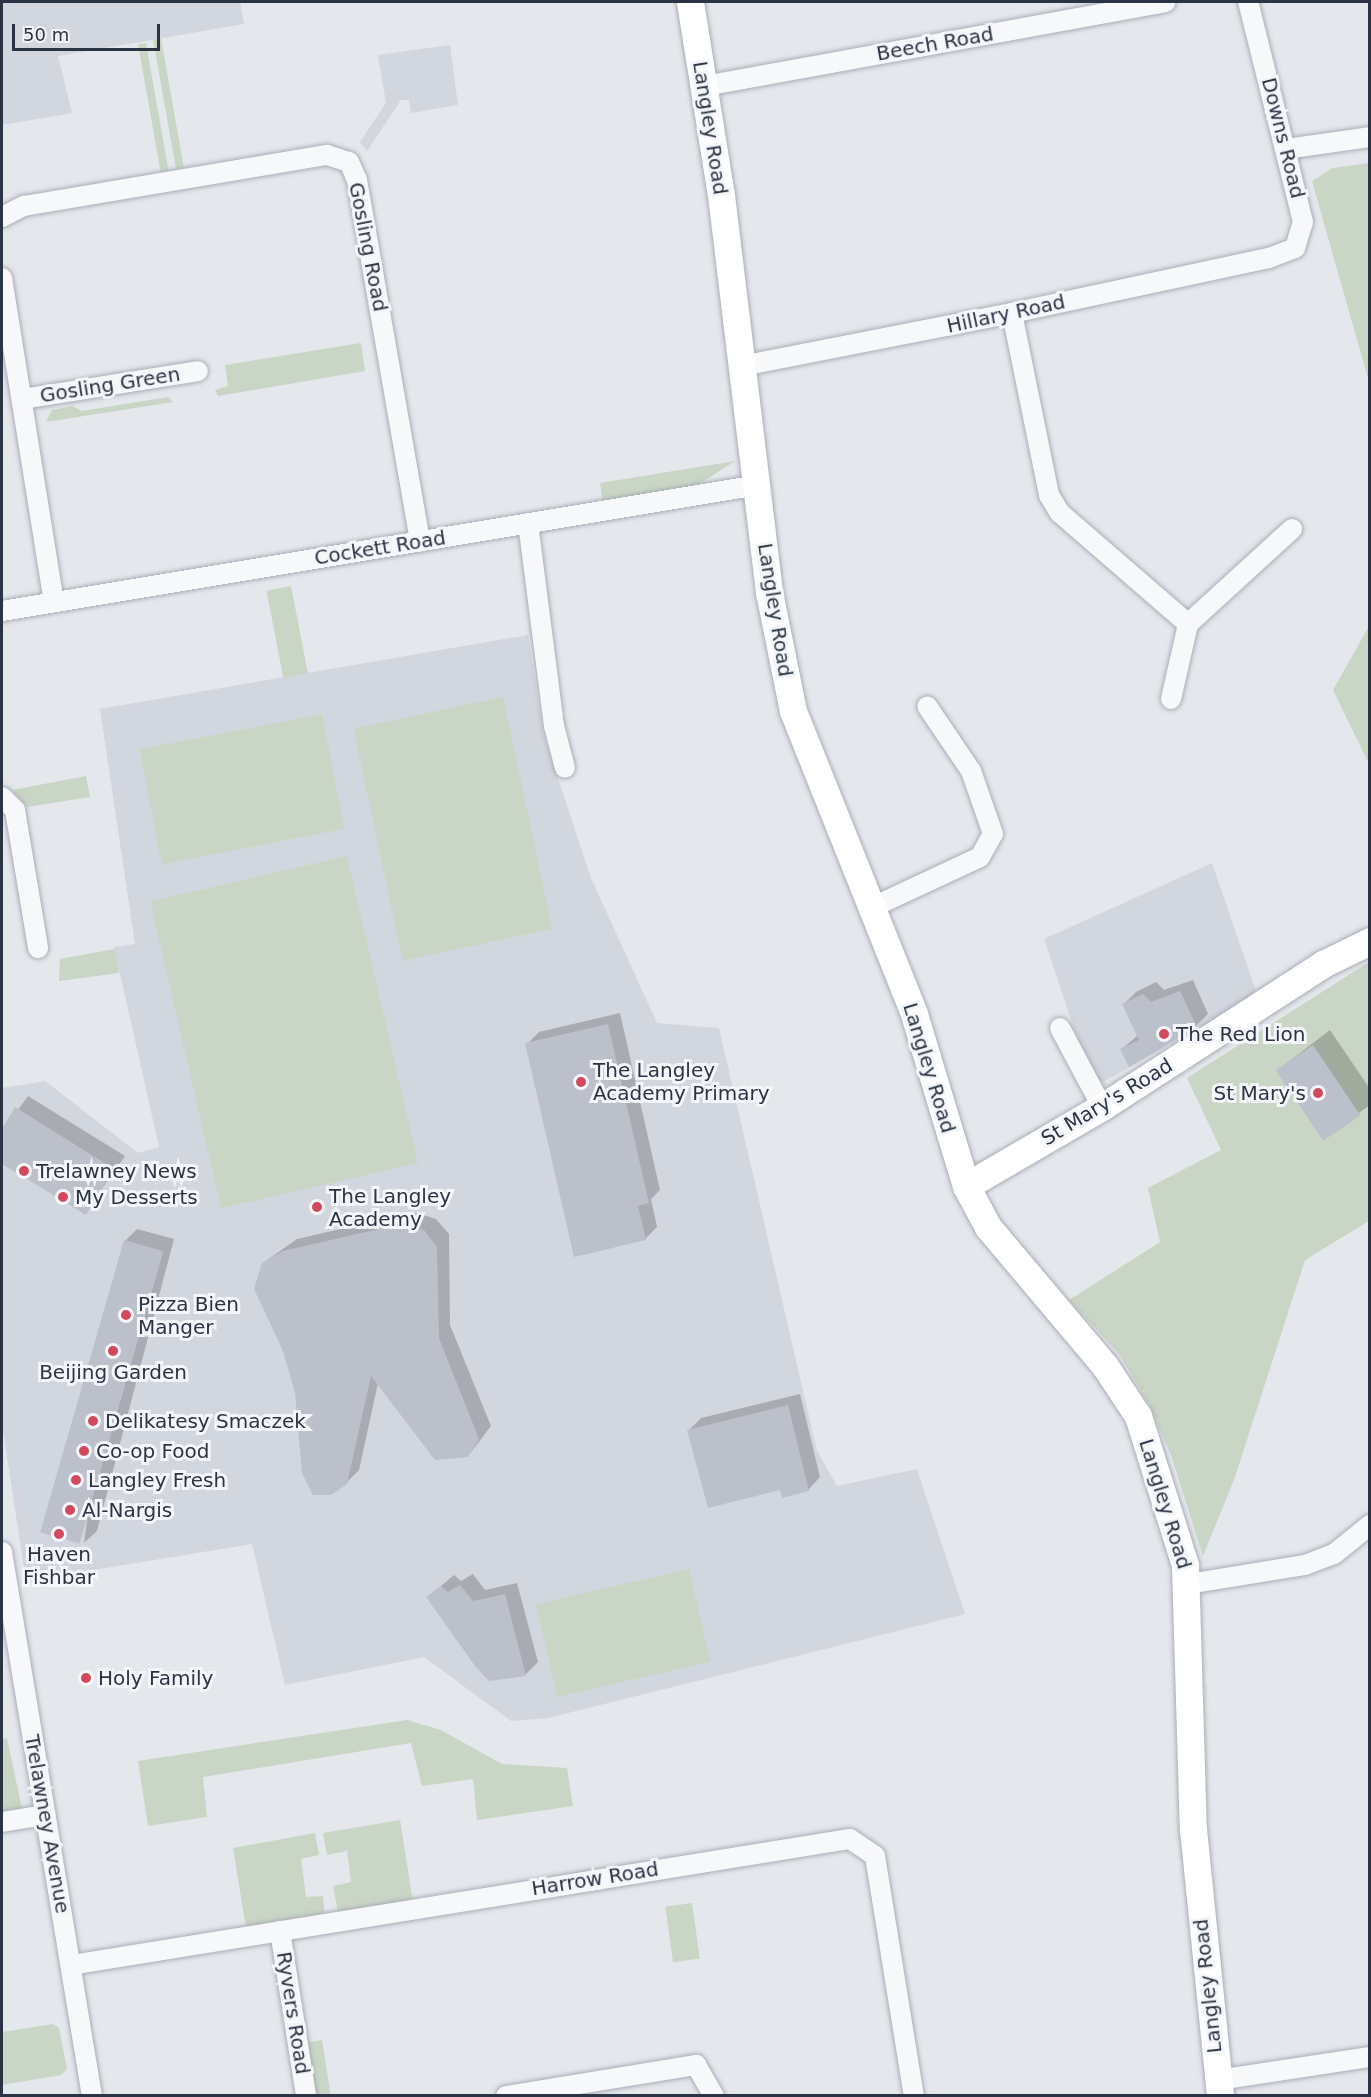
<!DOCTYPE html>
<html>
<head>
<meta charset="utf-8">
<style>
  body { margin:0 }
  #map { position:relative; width:1371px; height:2097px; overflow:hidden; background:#e4e7ec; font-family:"DejaVu Sans",sans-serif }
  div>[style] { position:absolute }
  .built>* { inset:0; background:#d2d6de }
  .green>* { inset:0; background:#c9d6c5; transform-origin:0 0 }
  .shadow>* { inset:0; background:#0003 }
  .building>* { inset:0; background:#bbc0ca; transform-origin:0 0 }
  .roads { filter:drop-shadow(0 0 2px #a9aeb7) drop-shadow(0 0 2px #a9aeb7) }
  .street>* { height:20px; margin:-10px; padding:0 10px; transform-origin:10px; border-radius:10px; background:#f7f8fa }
  .secondary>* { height:27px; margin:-13.5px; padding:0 13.5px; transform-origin:13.5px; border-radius:13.5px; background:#fff }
  .dots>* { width:16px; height:16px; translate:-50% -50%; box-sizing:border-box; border:3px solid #f4f6f9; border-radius:50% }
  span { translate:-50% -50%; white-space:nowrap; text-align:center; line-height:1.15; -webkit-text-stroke:6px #f4f6f9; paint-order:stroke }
  .street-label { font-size:20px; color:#2b3445 }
  .poi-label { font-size:20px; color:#2b3445 }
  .left { translate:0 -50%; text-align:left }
  .right { translate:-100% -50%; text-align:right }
  .frame { position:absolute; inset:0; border:3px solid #2b3445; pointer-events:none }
  .scale { position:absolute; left:12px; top:24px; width:148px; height:27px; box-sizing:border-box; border:3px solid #2b3445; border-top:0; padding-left:8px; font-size:18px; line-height:21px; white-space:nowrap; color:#2b3445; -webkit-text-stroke:4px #f4f6f9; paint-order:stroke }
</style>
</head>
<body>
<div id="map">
  <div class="built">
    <i style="clip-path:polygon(2px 2px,240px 2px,244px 24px,58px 56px,72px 113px,2px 125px)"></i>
    <i style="clip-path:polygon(450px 45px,458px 105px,411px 113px,409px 100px,401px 100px,367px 151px,360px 142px,386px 103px,378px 55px)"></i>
    <i style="clip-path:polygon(528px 635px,543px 733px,591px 878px,657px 1023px,719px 1028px,817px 1451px,837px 1486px,917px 1469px,965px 1614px,548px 1718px,511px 1721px,424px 1657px,285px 1685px,252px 1544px,26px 1581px,2px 1424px,2px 1088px,45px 1081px,138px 1153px,159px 1147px,114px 947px,135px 944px,100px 709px)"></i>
    <i style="clip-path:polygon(1212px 863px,1258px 997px,1101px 1083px,1083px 1055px,1044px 939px)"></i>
  </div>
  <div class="green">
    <i style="left:161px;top:38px;width:132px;height:8px;rotate:80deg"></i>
    <i style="left:146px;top:43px;width:130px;height:8px;rotate:80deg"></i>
    <i style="clip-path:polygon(1369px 163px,1370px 163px,1369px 382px,1312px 181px,1333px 168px)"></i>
    <i style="clip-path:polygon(361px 343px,365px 371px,218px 396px,215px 390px,228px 386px,225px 365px)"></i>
    <i style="clip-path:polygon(168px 397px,173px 402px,46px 422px,52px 410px,72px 406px,82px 411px)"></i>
    <i style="clip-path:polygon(735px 461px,696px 486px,603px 503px,600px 483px)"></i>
    <i style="left:291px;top:586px;width:89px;height:25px;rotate:79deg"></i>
    <i style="clip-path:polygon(1369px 626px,1369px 764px,1333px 690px)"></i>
    <i style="left:503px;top:697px;width:237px;height:153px;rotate:78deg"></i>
    <i style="left:322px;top:714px;width:117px;height:186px;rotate:79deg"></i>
    <i style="clip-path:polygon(86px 776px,90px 797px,27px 807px,12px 790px)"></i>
    <i style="left:347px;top:856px;width:315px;height:202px;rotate:77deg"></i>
    <i style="clip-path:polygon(115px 949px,119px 973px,59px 981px,60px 959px)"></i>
    <i style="clip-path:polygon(1369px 962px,1369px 1221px,1305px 1260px,1235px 1477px,1203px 1556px,1171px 1455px,1147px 1401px,1119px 1354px,1069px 1300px,1160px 1242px,1148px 1188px,1221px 1150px,1187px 1078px)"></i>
    <i style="left:689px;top:1569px;width:95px;height:157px;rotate:77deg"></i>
    <i style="clip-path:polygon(407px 1720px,441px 1730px,502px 1764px,567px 1768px,573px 1806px,477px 1820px,473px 1779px,422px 1786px,411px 1743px,203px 1777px,207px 1817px,148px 1826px,138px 1761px)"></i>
    <i style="clip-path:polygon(7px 1738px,22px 1809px,2px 1816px,2px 1739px)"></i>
    <i style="clip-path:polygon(400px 1820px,413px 1902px,339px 1917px,333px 1886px,351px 1882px,347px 1851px,327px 1855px,323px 1833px)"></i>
    <i style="clip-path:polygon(315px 1833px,319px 1855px,301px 1859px,306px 1897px,323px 1896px,325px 1918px,246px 1928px,233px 1848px)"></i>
    <i style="left:692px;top:1903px;width:56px;height:27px;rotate:82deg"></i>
    <i style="clip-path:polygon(53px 2024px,59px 2028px,67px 2069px,61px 2075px,2px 2085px,2px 2032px)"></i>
    <i style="left:322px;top:2040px;width:56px;height:15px;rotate:81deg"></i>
  </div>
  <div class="shadow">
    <i style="clip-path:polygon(1193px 980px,1208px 1014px,1196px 1026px,1122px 1049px,1138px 1035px,1124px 1004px,1136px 992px,1156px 982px,1164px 990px)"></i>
    <i style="clip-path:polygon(620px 1013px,660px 1190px,651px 1199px,657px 1227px,645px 1239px,527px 1044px,539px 1032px)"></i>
    <i style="clip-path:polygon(1330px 1030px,1370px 1089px,1370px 1105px,1324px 1138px,1278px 1070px)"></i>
    <i style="clip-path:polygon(28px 1096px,125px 1156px,85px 1213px,2px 1162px,2px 1132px)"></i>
    <i style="clip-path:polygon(414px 1212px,436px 1219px,449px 1234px,450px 1325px,491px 1426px,468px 1456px,378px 1383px,359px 1470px,346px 1483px,296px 1393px,263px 1263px,297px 1239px)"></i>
    <i style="clip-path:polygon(137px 1229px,174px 1239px,97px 1531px,84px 1543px,125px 1241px)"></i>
    <i style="clip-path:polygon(800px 1394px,820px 1477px,808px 1490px,781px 1488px,689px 1430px,701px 1418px)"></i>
    <i style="clip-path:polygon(473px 1574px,485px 1590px,517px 1583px,538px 1662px,526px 1674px,490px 1679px,428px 1597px,454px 1575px,461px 1581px)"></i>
  </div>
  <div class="building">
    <i style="clip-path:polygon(1180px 991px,1197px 1027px,1129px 1067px,1120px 1049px,1139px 1040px,1122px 1004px,1143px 994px,1151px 1002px)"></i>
    <i style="clip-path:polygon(608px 1024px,649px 1203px,638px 1206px,646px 1240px,574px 1257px,525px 1043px)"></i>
    <i style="left:1313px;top:1045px;width:85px;height:45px;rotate:56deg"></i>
    <i style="clip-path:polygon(15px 1107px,114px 1169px,86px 1215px,2px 1164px,2px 1129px)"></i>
    <i style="clip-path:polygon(401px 1224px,424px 1230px,437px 1247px,439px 1338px,479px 1439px,468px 1457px,435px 1460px,371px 1376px,347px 1484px,331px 1495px,313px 1495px,302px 1473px,295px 1393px,283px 1351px,254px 1289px,262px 1263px,283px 1251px)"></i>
    <i style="left:124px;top:1240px;width:41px;height:304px;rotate:16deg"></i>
    <i style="clip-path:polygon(788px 1405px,809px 1491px,782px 1498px,780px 1490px,708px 1508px,687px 1430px)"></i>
    <i style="clip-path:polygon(460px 1585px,473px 1601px,505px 1594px,526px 1676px,489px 1681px,475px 1666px,426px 1597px,441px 1586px,448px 1592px)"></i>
  </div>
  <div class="roads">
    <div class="street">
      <i style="left:704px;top:86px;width:469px;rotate:-10.3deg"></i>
      <i style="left:1286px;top:149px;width:85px;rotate:-8.1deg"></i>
      <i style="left:2px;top:217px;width:25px;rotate:-27deg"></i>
      <i style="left:24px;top:206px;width:307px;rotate:-9.6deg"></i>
      <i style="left:327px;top:155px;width:23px;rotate:18deg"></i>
      <i style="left:349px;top:162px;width:20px;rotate:66deg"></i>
      <i style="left:357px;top:180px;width:367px;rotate:80.1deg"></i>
      <i style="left:2px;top:278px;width:328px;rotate:80.9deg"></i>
      <i style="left:1012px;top:313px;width:186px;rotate:78.5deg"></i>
      <i style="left:1049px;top:495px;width:21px;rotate:59deg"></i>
      <i style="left:1060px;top:513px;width:169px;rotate:40.9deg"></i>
      <i style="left:1188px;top:624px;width:141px;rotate:-42.4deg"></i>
      <i style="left:742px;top:366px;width:275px;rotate:-11.1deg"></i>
      <i style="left:1012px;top:313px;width:263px;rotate:-12.1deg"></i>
      <i style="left:1269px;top:258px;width:28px;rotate:-21deg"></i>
      <i style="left:1295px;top:248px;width:27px;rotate:-73deg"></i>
      <i style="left:1303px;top:222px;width:227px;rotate:-104deg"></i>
      <i style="left:22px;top:399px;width:178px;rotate:-9deg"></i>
      <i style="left:528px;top:523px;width:205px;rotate:82.7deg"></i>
      <i style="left:554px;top:726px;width:43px;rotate:75.3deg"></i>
      <i style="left:2px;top:611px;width:766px;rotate:-9.46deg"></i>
      <i style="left:1171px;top:699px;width:77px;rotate:-77.2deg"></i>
      <i style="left:2px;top:797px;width:18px;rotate:45deg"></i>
      <i style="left:15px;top:810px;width:140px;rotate:80.5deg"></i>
      <i style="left:873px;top:907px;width:118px;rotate:-25deg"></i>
      <i style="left:980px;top:857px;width:26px;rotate:-61deg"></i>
      <i style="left:993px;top:834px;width:67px;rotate:-109.2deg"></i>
      <i style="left:971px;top:771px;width:78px;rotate:-124.1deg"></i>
      <i style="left:1060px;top:1028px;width:89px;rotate:62deg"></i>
      <i style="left:2px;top:1552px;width:551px;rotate:80.61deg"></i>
      <i style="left:1188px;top:1584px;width:119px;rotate:-9.2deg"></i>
      <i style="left:1305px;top:1565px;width:31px;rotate:-21deg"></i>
      <i style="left:1334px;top:1554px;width:46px;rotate:-38.9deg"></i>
      <i style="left:2px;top:1822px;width:44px;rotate:-9.2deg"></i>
      <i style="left:280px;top:1931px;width:167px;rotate:81deg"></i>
      <i style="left:71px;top:1965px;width:789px;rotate:-9.19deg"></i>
      <i style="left:850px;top:1839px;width:30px;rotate:34deg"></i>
      <i style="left:875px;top:1856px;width:243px;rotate:80.8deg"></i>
      <i style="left:1218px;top:2080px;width:154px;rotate:-8.6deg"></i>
      <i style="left:506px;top:2096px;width:193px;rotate:-9.3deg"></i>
      <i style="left:696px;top:2065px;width:36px;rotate:60deg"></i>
    </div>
    <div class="secondary">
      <i style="left:690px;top:2px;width:195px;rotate:80.9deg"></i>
      <i style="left:721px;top:195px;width:400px;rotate:83.1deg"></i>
      <i style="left:769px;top:592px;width:121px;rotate:78.6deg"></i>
      <i style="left:793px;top:711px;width:326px;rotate:68.2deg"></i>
      <i style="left:914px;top:1014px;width:180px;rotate:73.2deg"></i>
      <i style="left:966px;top:1186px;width:47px;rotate:61.8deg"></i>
      <i style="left:988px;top:1227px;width:182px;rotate:49.9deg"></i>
      <i style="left:1105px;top:1366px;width:60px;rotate:56.6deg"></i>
      <i style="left:1138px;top:1416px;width:156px;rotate:72.5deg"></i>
      <i style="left:1185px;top:1565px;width:264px;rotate:88.3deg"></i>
      <i style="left:1193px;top:1829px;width:268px;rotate:84.2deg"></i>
      <i style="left:966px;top:1186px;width:157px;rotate:-30.2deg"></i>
      <i style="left:1102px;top:1107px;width:265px;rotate:-32.9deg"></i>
      <i style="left:1325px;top:963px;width:50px;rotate:-26.1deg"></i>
    </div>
  </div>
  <div class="dots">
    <i style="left:1164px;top:1034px;background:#d1495b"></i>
    <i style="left:581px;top:1082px;background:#d1495b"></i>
    <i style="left:1318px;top:1093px;background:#d1495b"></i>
    <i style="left:24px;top:1171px;background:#d1495b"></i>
    <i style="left:63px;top:1197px;background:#d1495b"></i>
    <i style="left:317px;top:1207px;background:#d1495b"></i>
    <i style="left:126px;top:1315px;background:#d1495b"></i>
    <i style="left:113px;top:1351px;background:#d1495b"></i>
    <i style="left:93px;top:1421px;background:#d1495b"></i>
    <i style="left:84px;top:1451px;background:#d1495b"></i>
    <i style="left:76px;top:1480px;background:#d1495b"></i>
    <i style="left:70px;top:1510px;background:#d1495b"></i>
    <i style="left:59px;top:1534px;background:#d1495b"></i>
    <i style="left:86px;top:1678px;background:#d1495b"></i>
  </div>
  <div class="street-label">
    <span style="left:935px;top:44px;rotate:-10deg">Beech Road</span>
    <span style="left:710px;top:128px;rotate:81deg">Langley Road</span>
    <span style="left:1283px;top:138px;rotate:76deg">Downs Road</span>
    <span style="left:368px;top:247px;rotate:79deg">Gosling Road</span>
    <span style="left:1006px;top:314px;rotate:-12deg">Hillary Road</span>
    <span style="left:110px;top:385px;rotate:-9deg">Gosling Green</span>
    <span style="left:380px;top:548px;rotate:-9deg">Cockett Road</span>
    <span style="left:775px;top:610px;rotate:81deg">Langley Road</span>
    <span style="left:929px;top:1068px;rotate:73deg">Langley Road</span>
    <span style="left:1107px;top:1102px;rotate:-31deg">St Mary's Road</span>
    <span style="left:1165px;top:1504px;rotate:73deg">Langley Road</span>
    <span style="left:47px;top:1824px;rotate:80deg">Trelawney Avenue</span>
    <span style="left:595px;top:1879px;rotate:-9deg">Harrow Road</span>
    <span style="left:1208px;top:1986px;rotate:-96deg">Langley Road</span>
    <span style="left:293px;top:2013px;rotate:81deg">Ryvers Road</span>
  </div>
  <div class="poi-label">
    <span class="left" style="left:1176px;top:1034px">The Red Lion</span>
    <span class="left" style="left:593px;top:1082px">The Langley<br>Academy Primary</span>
    <span class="right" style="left:1306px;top:1093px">St Mary's</span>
    <span class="left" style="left:36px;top:1171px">Trelawney News</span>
    <span class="left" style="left:329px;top:1208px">The Langley<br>Academy</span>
    <span class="left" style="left:75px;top:1197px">My Desserts</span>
    <span class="left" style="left:138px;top:1316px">Pizza Bien<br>Manger</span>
    <span style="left:113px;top:1372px">Beijing Garden</span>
    <span class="left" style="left:105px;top:1421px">Delikatesy Smaczek</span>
    <span class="left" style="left:96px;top:1451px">Co-op Food</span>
    <span class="left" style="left:88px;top:1480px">Langley Fresh</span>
    <span class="left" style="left:82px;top:1510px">Al-Nargis</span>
    <span style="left:59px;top:1566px">Haven<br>Fishbar</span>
    <span class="left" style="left:98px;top:1678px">Holy Family</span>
  </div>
  <div class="frame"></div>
  <div class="scale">50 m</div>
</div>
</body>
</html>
